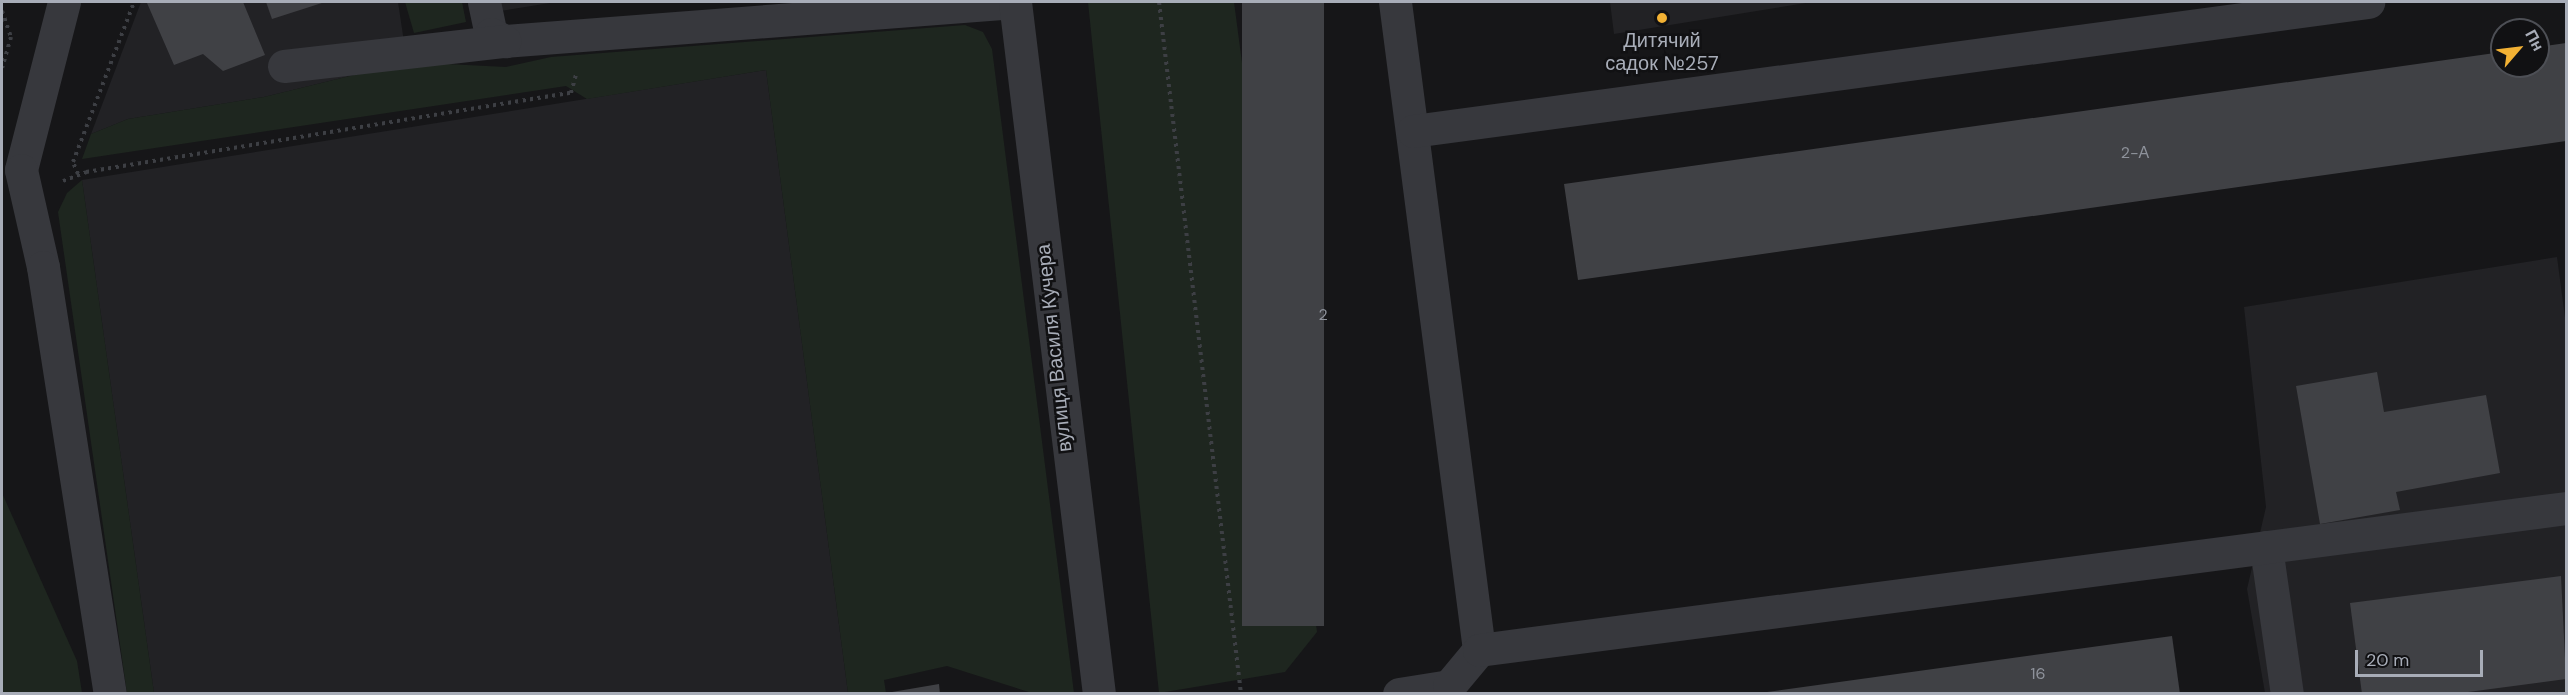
<!DOCTYPE html>
<html>
<head>
<meta charset="utf-8">
<style>
  body { margin:0 }
  #map { position:relative; width:2568px; height:695px; overflow:hidden; background:#161618; font-family:"DM Sans",sans-serif }
  div>[style] { position:absolute }
  .built>* { inset:0; background:#222225 }
  .green>* { inset:0; background:#1e261f }
  .building>* { inset:0; background:#404145; transform-origin:0 0 }
  .path>* { height:4px; margin-top:-2px; transform-origin:0; background:repeating-linear-gradient(90deg,#3d3f44 0 3px,transparent 0 7.5px) }
  .minor>* { height:33px; margin:-16.5px; padding:0 16.5px; transform-origin:16.5px; border-radius:16.5px; background:#37383d }
  .dots>* { width:16px; height:16px; translate:-50% -50%; box-sizing:border-box; border:3px solid #111113; border-radius:50% }
  span { translate:-50% -50%; white-space:nowrap; text-align:center; line-height:1.15; -webkit-text-stroke:5px #111113; paint-order:stroke }
  .number-label { font-size:16px; color:#8e929b }
  .number-label span { -webkit-text-stroke-width:0 }
  .poi-label { font-size:20px; color:#a8adb8 }
  .street-label { font-size:20px; color:#a8adb8 }
  .frame { position:absolute; inset:0; border:3px solid #a8adb8; pointer-events:none }
  .north { position:absolute; left:2490px; top:18px; width:60px; height:60px; box-sizing:border-box; background:#111113; border:2px solid #4d4f55; border-radius:50%; rotate:62deg; font-size:16px; font-weight:700; line-height:24px; text-align:center; color:#a8adb8 }
  .north::after { content:''; display:block; margin:auto; width:21px; height:27px; background:#f2b134; clip-path:polygon(50% 0,100% 100%,50% 72%,0 100%) }
  .scale { position:absolute; left:2355px; top:650px; width:128px; height:27px; box-sizing:border-box; border:3px solid #a8adb8; border-top:0; padding-left:8px; font-size:18px; line-height:21px; white-space:nowrap; color:#a8adb8; -webkit-text-stroke:4px #111113; paint-order:stroke }
</style>
</head>
<body>
<div id="map">
  <div class="built">
    <i style="clip-path:polygon(141px 2px,398px 2px,407px 62px,264px 97px,128px 119px,91px 134px)"></i>
    <i style="clip-path:polygon(473px 2px,556px 2px,476px 15px)"></i>
    <i style="clip-path:polygon(1610px 2px,1812px 2px,1614px 34px)"></i>
    <i style="clip-path:polygon(766px 70px,848px 693px,154px 693px,82px 180px)"></i>
    <i style="clip-path:polygon(2557px 257px,2566px 325px,2566px 693px,2265px 693px,2247px 589px,2266px 507px,2244px 307px)"></i>
  </div>
  <div class="green">
    <i style="clip-path:polygon(405px 2px,462px 2px,466px 22px,414px 33px)"></i>
    <i style="clip-path:polygon(1088px 2px,1234px 2px,1317px 632px,1285px 672px,1159px 693px)"></i>
    <i style="clip-path:polygon(965px 25px,983px 32px,992px 49px,1074px 693px,1032px 693px,947px 666px,884px 680px,886px 693px,848px 693px,766px 70px,587px 99px,566px 86px,82px 159px,91px 134px,128px 119px,264px 97px,407px 62px,506px 67px,551px 57px)"></i>
    <i style="clip-path:polygon(82px 180px,154px 693px,127px 693px,58px 212px,67px 193px)"></i>
    <i style="clip-path:polygon(2px 493px,77px 661px,82px 693px,2px 693px)"></i>
  </div>
  <div class="building">
    <i style="clip-path:polygon(243px 2px,265px 55px,223px 71px,203px 54px,174px 65px,147px 3px)"></i>
    <i style="clip-path:polygon(266px 2px,325px 2px,272px 19px)"></i>
    <i style="left:1242px;top:2px;width:82px;height:624px"></i>
    <i style="clip-path:polygon(2566px 43px,2566px 141px,1578px 280px,1564px 184px,2502px 52px,2502px 66px,2538px 66px,2538px 47px)"></i>
    <i style="clip-path:polygon(2377px 372px,2384px 412px,2486px 395px,2500px 473px,2396px 492px,2400px 510px,2320px 524px,2296px 386px)"></i>
    <i style="clip-path:polygon(2561px 576px,2566px 679px,2453px 694px,2362px 694px,2350px 603px)"></i>
    <i style="clip-path:polygon(2172px 636px,2180px 694px,1767px 694px,1767px 692px)"></i>
    <i style="clip-path:polygon(939px 684px,940px 694px,893px 694px,892px 692px)"></i>
  </div>
  <div class="path">
    <i style="left:1159px;top:2px;width:697px;rotate:83.24deg"></i>
    <i style="left:2px;top:11px;width:28px;rotate:71deg"></i>
    <i style="left:11px;top:37px;width:32px;rotate:106deg"></i>
    <i style="left:78px;top:174px;width:13px;rotate:-113deg"></i>
    <i style="left:73px;top:162px;width:171px;rotate:-69.1deg"></i>
    <i style="left:63px;top:181px;width:25px;rotate:-21deg"></i>
    <i style="left:86px;top:172px;width:491px;rotate:-9.3deg"></i>
    <i style="left:571px;top:93px;width:20px;rotate:-75deg"></i>
  </div>
  <div class="minor">
    <i style="left:64px;top:2px;width:173px;rotate:104.4deg"></i>
    <i style="left:21px;top:170px;width:99px;rotate:77.2deg"></i>
    <i style="left:43px;top:267px;width:432px;rotate:81.1deg"></i>
    <i style="left:484px;top:2px;width:33px;rotate:78deg"></i>
    <i style="left:491px;top:34px;width:16px;rotate:27deg"></i>
    <i style="left:505px;top:41px;width:511px;rotate:-4.37deg"></i>
    <i style="left:1015px;top:2px;width:697px;rotate:83.08deg"></i>
    <i style="left:1395px;top:2px;width:653px;rotate:82.61deg"></i>
    <i style="left:284px;top:66px;width:222px;rotate:-6.5deg"></i>
    <i style="left:1413px;top:131px;width:964px;rotate:-7.69deg"></i>
    <i style="left:2266px;top:547px;width:148px;rotate:81.9deg"></i>
    <i style="left:1399px;top:694px;width:51px;rotate:-9.1deg"></i>
    <i style="left:1449px;top:686px;width:47px;rotate:-50.2deg"></i>
    <i style="left:1479px;top:650px;width:1096px;rotate:-7.44deg"></i>
  </div>
  <div class="dots">
    <i style="left:1662px;top:18px;background:#f2b134"></i>
  </div>
  <div class="number-label">
    <span style="left:2135px;top:153px">2-А</span>
    <span style="left:1323px;top:315px">2</span>
    <span style="left:2038px;top:674px">16</span>
  </div>
  <div class="poi-label">
    <span style="left:1662px;top:52px">Дитячий<br>садок №257</span>
  </div>
  <div class="street-label">
    <span style="left:1054px;top:348px;rotate:-96deg">вулиця Василя Кучера</span>
  </div>
  <div class="frame"></div>
  <div class="north">Пн</div>
  <div class="scale">20 m</div>
</div>
</body>
</html>
